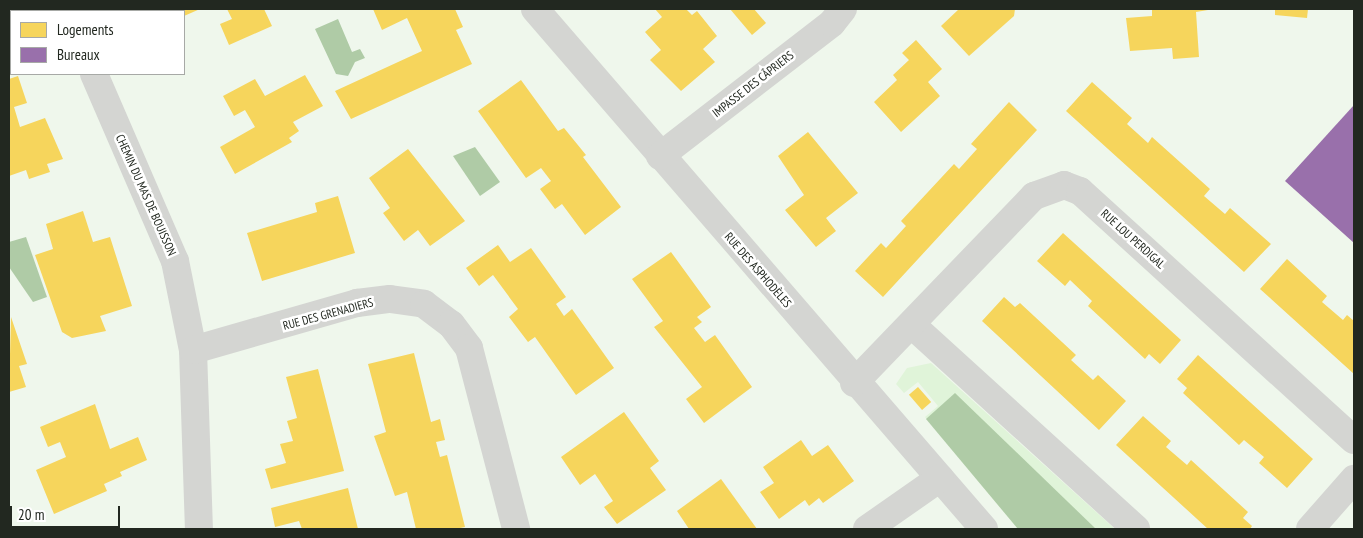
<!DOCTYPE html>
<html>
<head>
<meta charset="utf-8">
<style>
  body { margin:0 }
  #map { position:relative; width:1363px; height:538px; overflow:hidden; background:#eff7ec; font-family:"PT Sans Narrow",sans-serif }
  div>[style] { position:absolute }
  .green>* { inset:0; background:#e0f4d9 }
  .water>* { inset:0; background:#afcba6 }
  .homes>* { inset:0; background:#f6d55c; transform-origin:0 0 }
  .offices>* { inset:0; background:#9970ab }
  .minor>* { height:28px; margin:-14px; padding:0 14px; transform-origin:14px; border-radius:14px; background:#d4d5d2 }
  span { translate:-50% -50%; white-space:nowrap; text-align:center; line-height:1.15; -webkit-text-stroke:5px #fff; paint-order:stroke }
  .street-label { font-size:12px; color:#222820 }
  .frame { position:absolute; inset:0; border:10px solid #222820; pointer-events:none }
  .legend { position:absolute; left:10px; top:10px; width:175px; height:65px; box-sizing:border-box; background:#fff; border:1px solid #a7a9a6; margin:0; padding:6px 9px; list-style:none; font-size:15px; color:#222820 }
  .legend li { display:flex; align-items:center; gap:10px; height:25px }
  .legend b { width:25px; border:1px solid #a7a9a6 }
  .scale { position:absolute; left:10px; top:506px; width:110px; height:22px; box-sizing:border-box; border:2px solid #222820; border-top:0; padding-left:6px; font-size:15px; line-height:18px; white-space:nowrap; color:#222820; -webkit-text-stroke:4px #fff; paint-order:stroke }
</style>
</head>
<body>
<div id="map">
  <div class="green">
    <i style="clip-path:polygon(931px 363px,1115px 529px,1018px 529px,925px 417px,938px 406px,918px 382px,904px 393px,896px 384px,907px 368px)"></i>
  </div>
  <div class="water">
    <i style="clip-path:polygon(338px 19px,352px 52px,360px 49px,365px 58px,355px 62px,348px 76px,336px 74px,315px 29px)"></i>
    <i style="clip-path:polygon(475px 147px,500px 182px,480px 196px,453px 156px)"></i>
    <i style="clip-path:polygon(26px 237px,47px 297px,33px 302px,9px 267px,9px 242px)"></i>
    <i style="clip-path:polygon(955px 393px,1096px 529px,1018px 529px,926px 419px)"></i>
  </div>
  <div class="homes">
    <i style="clip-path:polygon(181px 9px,200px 9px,184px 16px)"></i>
    <i style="clip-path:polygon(227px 9px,264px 9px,272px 26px,229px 45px,220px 24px,232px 19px)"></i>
    <i style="clip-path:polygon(373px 9px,455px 9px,463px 27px,456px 30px,472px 64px,351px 119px,335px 91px,422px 51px,407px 18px,382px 30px)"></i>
    <i style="clip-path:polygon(655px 9px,686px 9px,692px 15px,697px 11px,717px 36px,703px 49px,715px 62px,681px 91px,650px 60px,661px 50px,645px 32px,662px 17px)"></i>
    <i style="clip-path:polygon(730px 9px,754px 9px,766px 23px,752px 35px)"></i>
    <i style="clip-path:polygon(959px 9px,1015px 9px,1014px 16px,969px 56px,941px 26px)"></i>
    <i style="clip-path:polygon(1152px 9px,1214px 9px,1196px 12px,1199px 57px,1173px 59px,1172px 48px,1130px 51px,1126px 18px,1152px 16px)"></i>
    <i style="clip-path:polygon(1275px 9px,1308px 9px,1307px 18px,1275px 15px)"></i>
    <i style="clip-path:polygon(916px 40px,942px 69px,928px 82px,940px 96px,901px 132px,874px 102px,897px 80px,893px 75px,909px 60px,902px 53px)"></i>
    <i style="clip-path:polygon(305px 75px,323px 106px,293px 122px,299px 131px,289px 138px,292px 142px,235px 174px,220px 147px,255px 127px,245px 110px,234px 116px,223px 96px,255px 79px,265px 96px)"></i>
    <i style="clip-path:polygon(18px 76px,27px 103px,14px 107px,20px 127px,45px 118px,63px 159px,47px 164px,50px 172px,29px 179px,26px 170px,9px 176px,9px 79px)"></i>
    <i style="clip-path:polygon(521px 80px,558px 131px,564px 128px,586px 155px,583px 157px,621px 207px,585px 235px,562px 204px,555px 209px,540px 189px,551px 181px,541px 168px,526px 178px,478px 111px)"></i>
    <i style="clip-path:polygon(1092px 82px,1132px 118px,1127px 124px,1137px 133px,1148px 143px,1152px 137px,1210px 189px,1204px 196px,1225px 214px,1230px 208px,1271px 244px,1244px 272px,1066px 111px)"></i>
    <i style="clip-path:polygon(1009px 102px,1037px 130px,883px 297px,855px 271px,881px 243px,886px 248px,906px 226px,901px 221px,954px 164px,959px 169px,977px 149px,971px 144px)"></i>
    <i style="clip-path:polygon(808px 132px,858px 193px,826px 218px,836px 231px,816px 247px,785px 210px,804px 195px,778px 156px)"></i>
    <i style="clip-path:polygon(408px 149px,465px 221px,430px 246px,418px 230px,404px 241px,383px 213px,390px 208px,369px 178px)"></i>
    <i style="clip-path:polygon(338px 196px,355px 253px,262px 281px,247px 233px,317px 212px,315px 203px)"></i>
    <i style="clip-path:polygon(83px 211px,93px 242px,110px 237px,132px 306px,100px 316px,106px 331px,72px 338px,62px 332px,35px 255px,53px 249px,46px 224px)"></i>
    <i style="clip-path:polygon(1063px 233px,1181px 340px,1160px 364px,1149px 354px,1145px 359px,1088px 306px,1092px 301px,1070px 280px,1065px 286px,1037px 261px)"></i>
    <i style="clip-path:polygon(498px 245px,510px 262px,531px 248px,566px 297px,556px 304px,564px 316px,572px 309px,614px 368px,576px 395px,535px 337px,528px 342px,509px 317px,518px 309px,493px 275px,479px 286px,466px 268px)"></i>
    <i style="clip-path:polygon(671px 252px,711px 307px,697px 317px,702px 322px,694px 328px,705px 342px,715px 335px,752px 387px,704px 423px,686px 399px,702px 387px,654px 327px,663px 321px,632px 279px)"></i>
    <i style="clip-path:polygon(1287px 259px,1327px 296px,1322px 302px,1343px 320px,1347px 315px,1354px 321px,1354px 374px,1260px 289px)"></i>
    <i style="clip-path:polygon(1004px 297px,1015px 307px,1020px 303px,1076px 355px,1071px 360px,1093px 380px,1098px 375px,1126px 401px,1099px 430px,982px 321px)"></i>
    <i style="clip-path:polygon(11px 317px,27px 364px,19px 366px,26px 387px,9px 392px)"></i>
    <i style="clip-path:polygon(414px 353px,431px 422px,440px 419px,445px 440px,436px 442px,440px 457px,447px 455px,465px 527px,455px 529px,416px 529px,407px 492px,395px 496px,374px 436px,386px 432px,368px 364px)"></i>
    <i style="clip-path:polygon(1198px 355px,1313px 459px,1287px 488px,1259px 463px,1264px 457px,1244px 440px,1239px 445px,1183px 393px,1187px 388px,1177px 379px)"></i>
    <i style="clip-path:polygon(318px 369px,344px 471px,271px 489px,265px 469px,286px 463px,280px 444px,293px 441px,287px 421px,297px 418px,286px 377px)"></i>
    <i style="left:918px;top:387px;width:20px;height:12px;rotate:49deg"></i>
    <i style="clip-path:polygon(95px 404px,110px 449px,138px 437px,147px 460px,120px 472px,122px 476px,104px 484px,107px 491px,54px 514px,36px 470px,66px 457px,60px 442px,48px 447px,40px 427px)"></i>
    <i style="clip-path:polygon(624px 412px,659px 461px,650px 468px,666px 490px,617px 524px,604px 507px,613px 501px,595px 474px,580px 485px,561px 457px)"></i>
    <i style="clip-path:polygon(1143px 416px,1171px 441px,1166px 447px,1187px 465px,1191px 460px,1248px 512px,1243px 518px,1252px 526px,1250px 529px,1208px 529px,1116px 445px)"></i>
    <i style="clip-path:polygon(801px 440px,812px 456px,828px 445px,854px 481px,823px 503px,819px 498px,809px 506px,805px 500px,779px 519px,760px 492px,774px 483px,763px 467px)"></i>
    <i style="clip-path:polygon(721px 479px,757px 529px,689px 529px,677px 511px)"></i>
    <i style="clip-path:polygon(348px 488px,358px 529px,302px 529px,299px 521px,275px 527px,271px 508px)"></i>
  </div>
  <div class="offices">
    <i style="clip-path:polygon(1354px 105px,1354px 243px,1285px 181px)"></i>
  </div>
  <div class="minor">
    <i style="left:67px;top:9px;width:2px;rotate:63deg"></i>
    <i style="left:535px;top:9px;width:687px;rotate:49.19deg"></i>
    <i style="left:94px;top:74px;width:204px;rotate:66.6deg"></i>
    <i style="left:175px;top:261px;width:91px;rotate:78.6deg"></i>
    <i style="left:193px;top:350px;width:179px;rotate:88.1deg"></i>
    <i style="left:660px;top:156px;width:217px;rotate:-37.7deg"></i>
    <i style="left:832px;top:23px;width:18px;rotate:-52deg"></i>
    <i style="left:912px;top:325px;width:303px;rotate:42.3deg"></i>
    <i style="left:193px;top:350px;width:171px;rotate:-16deg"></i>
    <i style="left:357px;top:303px;width:33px;rotate:-7deg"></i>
    <i style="left:390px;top:299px;width:34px;rotate:8deg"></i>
    <i style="left:424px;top:304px;width:34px;rotate:37deg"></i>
    <i style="left:451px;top:324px;width:30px;rotate:53deg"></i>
    <i style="left:469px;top:348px;width:187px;rotate:75.4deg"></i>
    <i style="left:854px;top:383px;width:260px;rotate:-46.1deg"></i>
    <i style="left:1034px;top:196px;width:32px;rotate:-20deg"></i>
    <i style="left:1064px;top:185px;width:17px;rotate:21deg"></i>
    <i style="left:1080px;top:191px;width:370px;rotate:42.3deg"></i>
    <i style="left:867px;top:529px;width:89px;rotate:-34.9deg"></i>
    <i style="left:1310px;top:529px;width:67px;rotate:-48.7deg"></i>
  </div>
  <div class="street-label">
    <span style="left:753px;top:84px;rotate:-38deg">IMPASSE DES CÂPRIERS</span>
    <span style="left:146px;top:195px;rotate:66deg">CHEMIN DU MAS DE BOUISSON</span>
    <span style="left:1133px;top:239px;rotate:42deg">RUE LOU PERDIGAL</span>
    <span style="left:758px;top:270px;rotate:49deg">RUE DES ASPHODÈLES</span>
    <span style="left:328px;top:314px;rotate:-15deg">RUE DES GRENADIERS</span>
  </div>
  <div class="frame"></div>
  <ul class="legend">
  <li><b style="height:14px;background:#f6d55c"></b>Logements</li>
  <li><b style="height:14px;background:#9970ab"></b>Bureaux</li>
  </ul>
  <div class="scale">20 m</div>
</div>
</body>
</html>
